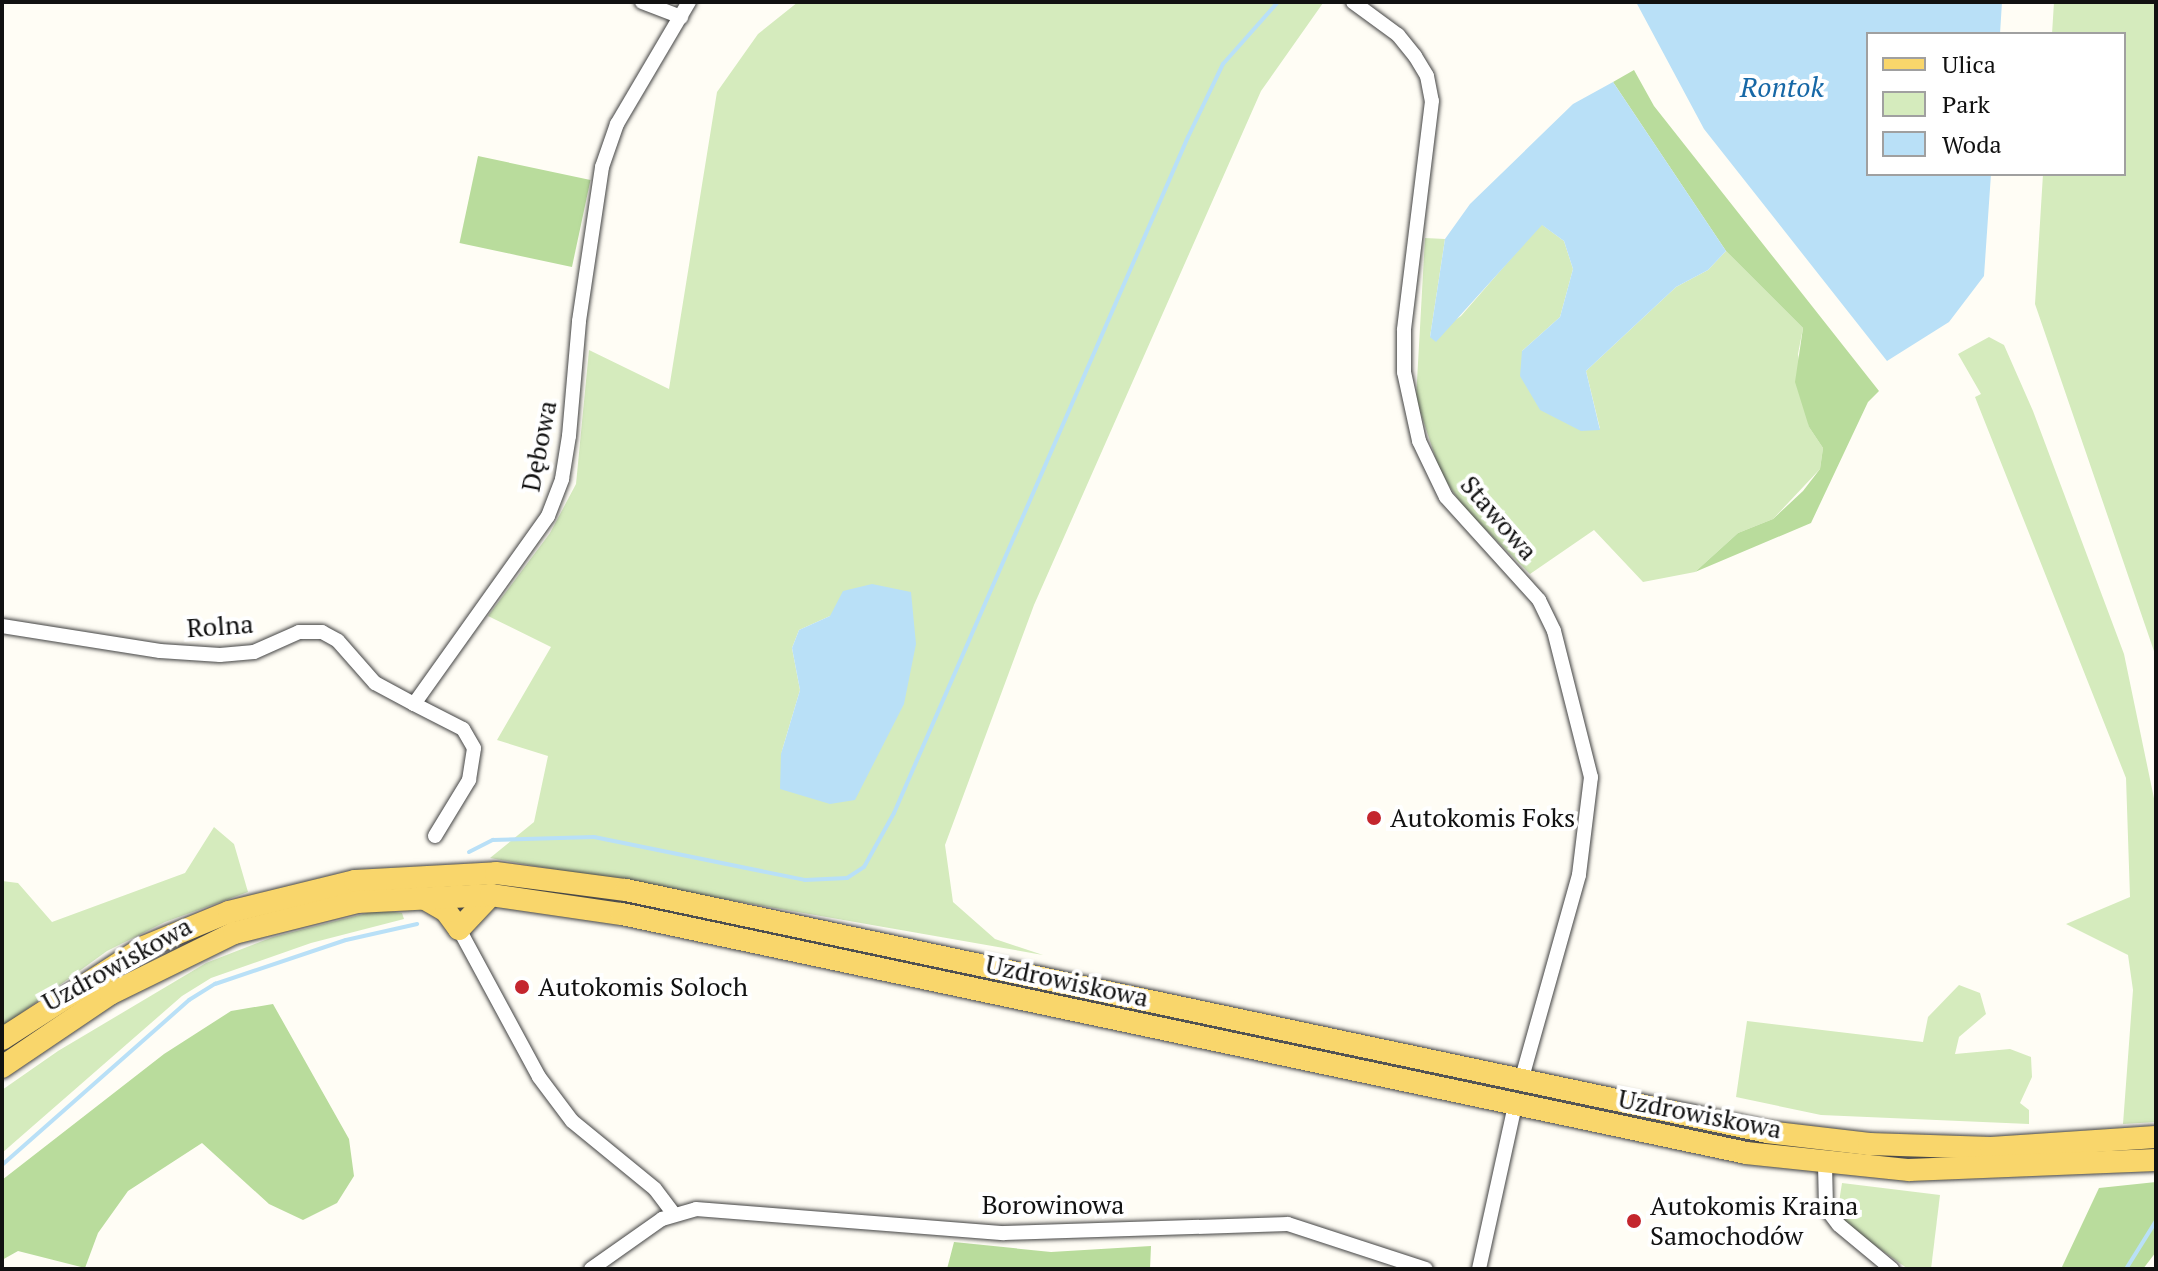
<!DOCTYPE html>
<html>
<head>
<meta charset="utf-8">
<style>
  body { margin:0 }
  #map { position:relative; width:2158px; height:1271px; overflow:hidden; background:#fffdf5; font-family:"PT Serif",serif }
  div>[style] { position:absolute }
  .green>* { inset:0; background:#d5ebbd }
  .forest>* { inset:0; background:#b9dc9c; transform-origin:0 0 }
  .water>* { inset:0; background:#b9e0f7 }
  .stream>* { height:4px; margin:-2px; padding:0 2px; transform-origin:2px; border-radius:2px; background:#b9e0f7 }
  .roads { filter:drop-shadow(0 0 2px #444) drop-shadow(0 0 2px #444) }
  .street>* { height:14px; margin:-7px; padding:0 7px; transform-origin:7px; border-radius:7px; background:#fff }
  .primary>* { height:22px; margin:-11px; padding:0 11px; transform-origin:11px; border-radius:11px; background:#f9d66b }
  .dots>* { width:22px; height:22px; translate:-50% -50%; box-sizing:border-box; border:4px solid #fff; border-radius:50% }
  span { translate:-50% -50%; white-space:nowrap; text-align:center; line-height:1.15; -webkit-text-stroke:8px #fff; paint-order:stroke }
  .street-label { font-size:26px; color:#111 }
  .poi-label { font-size:26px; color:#111 }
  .left { translate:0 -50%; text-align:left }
  .water-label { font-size:28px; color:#1768a6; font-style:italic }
  .frame { position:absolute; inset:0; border:4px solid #111; pointer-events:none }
  .legend { position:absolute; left:1866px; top:32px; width:260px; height:144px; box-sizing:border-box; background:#fff; border:2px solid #a0a0a0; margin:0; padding:10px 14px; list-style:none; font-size:24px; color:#111 }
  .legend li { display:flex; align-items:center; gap:16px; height:40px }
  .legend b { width:40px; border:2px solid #a0a0a0 }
</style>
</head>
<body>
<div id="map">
  <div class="green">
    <i style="clip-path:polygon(evenodd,798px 2px,1323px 3px,1261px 91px,1034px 605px,945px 845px,953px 902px,995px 939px,1043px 955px,490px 858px,534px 822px,548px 756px,497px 740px,551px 647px,488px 616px,550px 533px,576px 484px,589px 350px,669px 389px,717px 92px,758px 34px,798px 2px,830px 616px,781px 754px,800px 690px,792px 648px,799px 630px,830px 616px)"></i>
    <i style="clip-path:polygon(2054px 2px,2156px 2px,2156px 657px,2035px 304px,2043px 174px,2124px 174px,2124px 34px,2052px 34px)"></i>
    <i style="clip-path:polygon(1541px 224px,1564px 241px,1573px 269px,1560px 317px,1522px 351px,1600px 429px,1586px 371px,1676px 287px,1708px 270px,1726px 251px,1803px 328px,1798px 354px,1809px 427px,1823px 448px,1820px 469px,1773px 519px,1738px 533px,1695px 572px,1643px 582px,1594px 530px,1530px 574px,1465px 509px,1441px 474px,1416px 399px,1425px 238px,1445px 239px,1430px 337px,1461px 316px)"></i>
    <i style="clip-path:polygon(1989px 337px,2004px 345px,2033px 411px,2124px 654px,2156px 808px,2156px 1122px,2123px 1124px,2133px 990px,2128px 955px,2066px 924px,2130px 897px,2126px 778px,1975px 397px,1981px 394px,1958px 354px)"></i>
    <i style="clip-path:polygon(214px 827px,234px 844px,248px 892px,165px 922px,107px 951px,2px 1027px,2px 881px,18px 883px,52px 922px,185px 873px)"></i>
    <i style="clip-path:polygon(379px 910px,402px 913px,404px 919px,311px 943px,211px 978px,182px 996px,2px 1153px,2px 1090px,58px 1051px,206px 963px,273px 937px)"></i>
    <i style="clip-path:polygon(1959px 985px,1980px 993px,1986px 1014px,1959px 1037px,1955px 1054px,2010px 1049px,2031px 1057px,2032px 1077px,2020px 1103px,2029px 1110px,2029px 1124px,1821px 1115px,1736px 1097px,1747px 1021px,1923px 1042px,1928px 1017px)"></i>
    <i style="clip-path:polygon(1842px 1183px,1940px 1195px,1931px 1269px,1908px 1269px,1848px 1226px,1838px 1209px)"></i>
  </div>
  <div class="forest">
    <i style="clip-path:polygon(1634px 70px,1654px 106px,1879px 391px,1868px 402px,1811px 523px,1695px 572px,1738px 533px,1773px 519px,1803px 491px,1820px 469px,1823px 448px,1809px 427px,1795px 382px,1803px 328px,1726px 251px,1613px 82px)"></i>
    <i style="left:478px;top:156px;width:115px;height:89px;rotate:12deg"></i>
    <i style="clip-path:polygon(273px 1004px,349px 1139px,354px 1176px,337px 1203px,303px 1220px,269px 1204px,202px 1143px,128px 1191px,98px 1233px,85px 1268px,18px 1251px,2px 1260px,2px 1180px,164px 1054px,231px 1011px)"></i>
    <i style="clip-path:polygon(2156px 1182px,2156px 1252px,2143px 1269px,2061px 1269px,2099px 1188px)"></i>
    <i style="clip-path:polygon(954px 1242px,1051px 1252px,1151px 1246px,1150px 1269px,947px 1269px)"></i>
  </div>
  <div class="water">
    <i style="clip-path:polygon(1636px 2px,2002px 2px,2000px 34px,1868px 34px,1868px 174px,1991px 174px,1984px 276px,1949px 322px,1887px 361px,1704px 129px)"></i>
    <i style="clip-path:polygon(1613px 82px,1726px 251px,1708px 270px,1676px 287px,1586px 371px,1600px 430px,1581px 431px,1540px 410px,1520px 376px,1522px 351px,1560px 317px,1573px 269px,1564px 241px,1542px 225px,1436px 342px,1430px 337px,1445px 239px,1470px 204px,1573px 104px)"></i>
    <i style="clip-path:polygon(872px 584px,911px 592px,916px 644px,904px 704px,855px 800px,830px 804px,780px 789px,781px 754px,800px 690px,792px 648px,799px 630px,830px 616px,843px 591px)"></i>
  </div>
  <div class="stream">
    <i style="left:469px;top:852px;width:27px;rotate:-27deg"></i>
    <i style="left:493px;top:840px;width:101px;rotate:-1.7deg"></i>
    <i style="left:594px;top:837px;width:215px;rotate:11.5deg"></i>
    <i style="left:805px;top:880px;width:42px;rotate:-2.7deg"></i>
    <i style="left:847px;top:878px;width:20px;rotate:-33deg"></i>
    <i style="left:864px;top:867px;width:62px;rotate:-60.9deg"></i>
    <i style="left:894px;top:813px;width:737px;rotate:-66.5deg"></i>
    <i style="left:1188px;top:137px;width:81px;rotate:-64.4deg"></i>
    <i style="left:1223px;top:64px;width:83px;rotate:-48.4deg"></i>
    <i style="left:2px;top:1165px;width:249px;rotate:-41.4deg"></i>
    <i style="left:189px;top:1000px;width:31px;rotate:-32deg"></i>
    <i style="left:215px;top:984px;width:138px;rotate:-18.6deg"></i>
    <i style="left:346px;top:940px;width:73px;rotate:-12.7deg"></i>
    <i style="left:2126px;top:1269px;width:57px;rotate:-58deg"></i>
  </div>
  <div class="roads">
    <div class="street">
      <i style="left:642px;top:2px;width:42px;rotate:21deg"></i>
      <i style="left:1353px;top:2px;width:56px;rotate:36.3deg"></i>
      <i style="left:1398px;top:35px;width:27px;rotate:51deg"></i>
      <i style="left:1415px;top:56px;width:23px;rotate:59deg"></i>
      <i style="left:1427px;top:76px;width:25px;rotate:79deg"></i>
      <i style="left:1432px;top:101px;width:231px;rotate:97deg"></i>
      <i style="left:1404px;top:330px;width:42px;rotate:90deg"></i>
      <i style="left:1404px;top:372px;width:71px;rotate:77.7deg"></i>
      <i style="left:1419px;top:441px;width:62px;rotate:64.3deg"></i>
      <i style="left:1446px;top:497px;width:139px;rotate:47.9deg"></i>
      <i style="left:1539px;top:600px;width:34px;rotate:64deg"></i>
      <i style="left:1554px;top:631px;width:151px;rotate:75.8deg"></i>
      <i style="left:1591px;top:777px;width:99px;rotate:97deg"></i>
      <i style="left:1579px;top:875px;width:215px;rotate:105.7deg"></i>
      <i style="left:2px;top:626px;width:160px;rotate:9deg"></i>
      <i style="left:160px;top:651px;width:60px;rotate:3.8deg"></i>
      <i style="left:220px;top:655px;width:34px;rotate:-5deg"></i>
      <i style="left:254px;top:652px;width:49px;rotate:-24deg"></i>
      <i style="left:299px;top:632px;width:23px"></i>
      <i style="left:322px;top:632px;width:18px;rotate:29deg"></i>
      <i style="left:338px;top:641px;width:56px;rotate:48.6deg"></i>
      <i style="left:375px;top:683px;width:44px;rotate:28.3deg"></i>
      <i style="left:435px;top:836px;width:66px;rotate:-58.7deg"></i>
      <i style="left:469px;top:780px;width:32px;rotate:-81deg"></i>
      <i style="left:474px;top:748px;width:22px;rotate:-120deg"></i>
      <i style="left:463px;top:729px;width:55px;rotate:-153deg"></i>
      <i style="left:414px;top:704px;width:231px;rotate:-54.5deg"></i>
      <i style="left:548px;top:516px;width:40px;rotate:-69deg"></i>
      <i style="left:562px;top:479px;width:44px;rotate:-80.8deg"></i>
      <i style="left:569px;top:436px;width:115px;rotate:-85deg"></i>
      <i style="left:579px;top:321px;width:156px;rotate:-81.5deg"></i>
      <i style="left:602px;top:167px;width:46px;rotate:-70.8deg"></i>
      <i style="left:617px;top:124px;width:142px;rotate:-59.5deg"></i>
      <i style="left:459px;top:929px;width:168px;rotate:61.6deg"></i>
      <i style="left:539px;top:1077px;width:55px;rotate:53.1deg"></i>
      <i style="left:572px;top:1121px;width:107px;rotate:39.3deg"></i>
      <i style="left:655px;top:1189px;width:31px;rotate:53deg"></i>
      <i style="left:1825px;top:1164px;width:44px;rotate:88.7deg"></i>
      <i style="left:1826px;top:1208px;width:21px;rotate:53deg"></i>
      <i style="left:1839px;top:1225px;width:69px;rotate:39.7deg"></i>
      <i style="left:591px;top:1269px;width:87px;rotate:-35.2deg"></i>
      <i style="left:662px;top:1219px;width:35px;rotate:-16deg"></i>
      <i style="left:696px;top:1209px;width:309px;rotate:4.5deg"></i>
      <i style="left:1004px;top:1233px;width:284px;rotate:-1.8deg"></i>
      <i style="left:1288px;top:1224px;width:145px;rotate:18.1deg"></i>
      <i style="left:1479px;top:1269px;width:168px;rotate:-77.6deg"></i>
    </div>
    <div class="primary">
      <i style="left:420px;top:896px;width:30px;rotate:30deg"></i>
      <i style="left:446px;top:911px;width:22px;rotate:54deg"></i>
      <i style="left:459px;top:929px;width:47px;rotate:-46.7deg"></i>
      <i style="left:2px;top:1039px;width:169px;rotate:-32.9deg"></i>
      <i style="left:144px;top:947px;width:92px;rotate:-22.4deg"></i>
      <i style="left:229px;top:912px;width:130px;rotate:-13.8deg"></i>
      <i style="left:355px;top:881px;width:141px;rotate:-3.2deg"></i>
      <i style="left:496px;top:873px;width:131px;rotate:7.5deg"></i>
      <i style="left:626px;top:890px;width:1166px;rotate:11.97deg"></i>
      <i style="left:1767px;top:1132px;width:103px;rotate:6.7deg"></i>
      <i style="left:1869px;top:1144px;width:122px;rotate:1.9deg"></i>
      <i style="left:1991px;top:1148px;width:165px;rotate:-3.8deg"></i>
      <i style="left:2px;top:1067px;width:130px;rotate:-34.1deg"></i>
      <i style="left:110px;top:994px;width:138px;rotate:-26.2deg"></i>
      <i style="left:234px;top:933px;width:127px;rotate:-14.1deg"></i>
      <i style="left:357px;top:902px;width:134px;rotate:-3deg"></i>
      <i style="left:491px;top:895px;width:132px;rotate:8.3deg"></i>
      <i style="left:622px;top:914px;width:1149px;rotate:12deg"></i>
      <i style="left:1746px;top:1153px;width:164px;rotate:6deg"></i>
      <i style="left:1909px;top:1170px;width:247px;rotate:-2.3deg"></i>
    </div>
  </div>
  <div class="dots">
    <i style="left:1374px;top:818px;background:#c4262e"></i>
    <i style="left:522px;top:987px;background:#c4262e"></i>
    <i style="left:1634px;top:1221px;background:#c4262e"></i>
  </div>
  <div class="street-label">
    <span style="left:539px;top:446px;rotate:-79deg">Dębowa</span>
    <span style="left:1499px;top:518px;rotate:49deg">Stawowa</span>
    <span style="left:220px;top:626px;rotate:-4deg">Rolna</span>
    <span style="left:117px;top:964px;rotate:-29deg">Uzdrowiskowa</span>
    <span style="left:1067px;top:981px;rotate:12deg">Uzdrowiskowa</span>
    <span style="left:1700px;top:1114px;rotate:11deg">Uzdrowiskowa</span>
    <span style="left:1053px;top:1205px">Borowinowa</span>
  </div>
  <div class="poi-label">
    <span class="left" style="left:1390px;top:818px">Autokomis Foks</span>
    <span class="left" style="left:538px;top:987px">Autokomis Soloch</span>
    <span class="left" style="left:1650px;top:1221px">Autokomis Kraina<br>Samochodów</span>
  </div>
  <div class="water-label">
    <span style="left:1782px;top:87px">Rontok</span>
  </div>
  <div class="frame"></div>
  <ul class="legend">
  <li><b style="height:10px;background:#f9d66b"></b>Ulica</li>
  <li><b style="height:22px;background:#d5ebbd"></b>Park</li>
  <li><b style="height:22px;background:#b9e0f7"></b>Woda</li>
  </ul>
</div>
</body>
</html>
